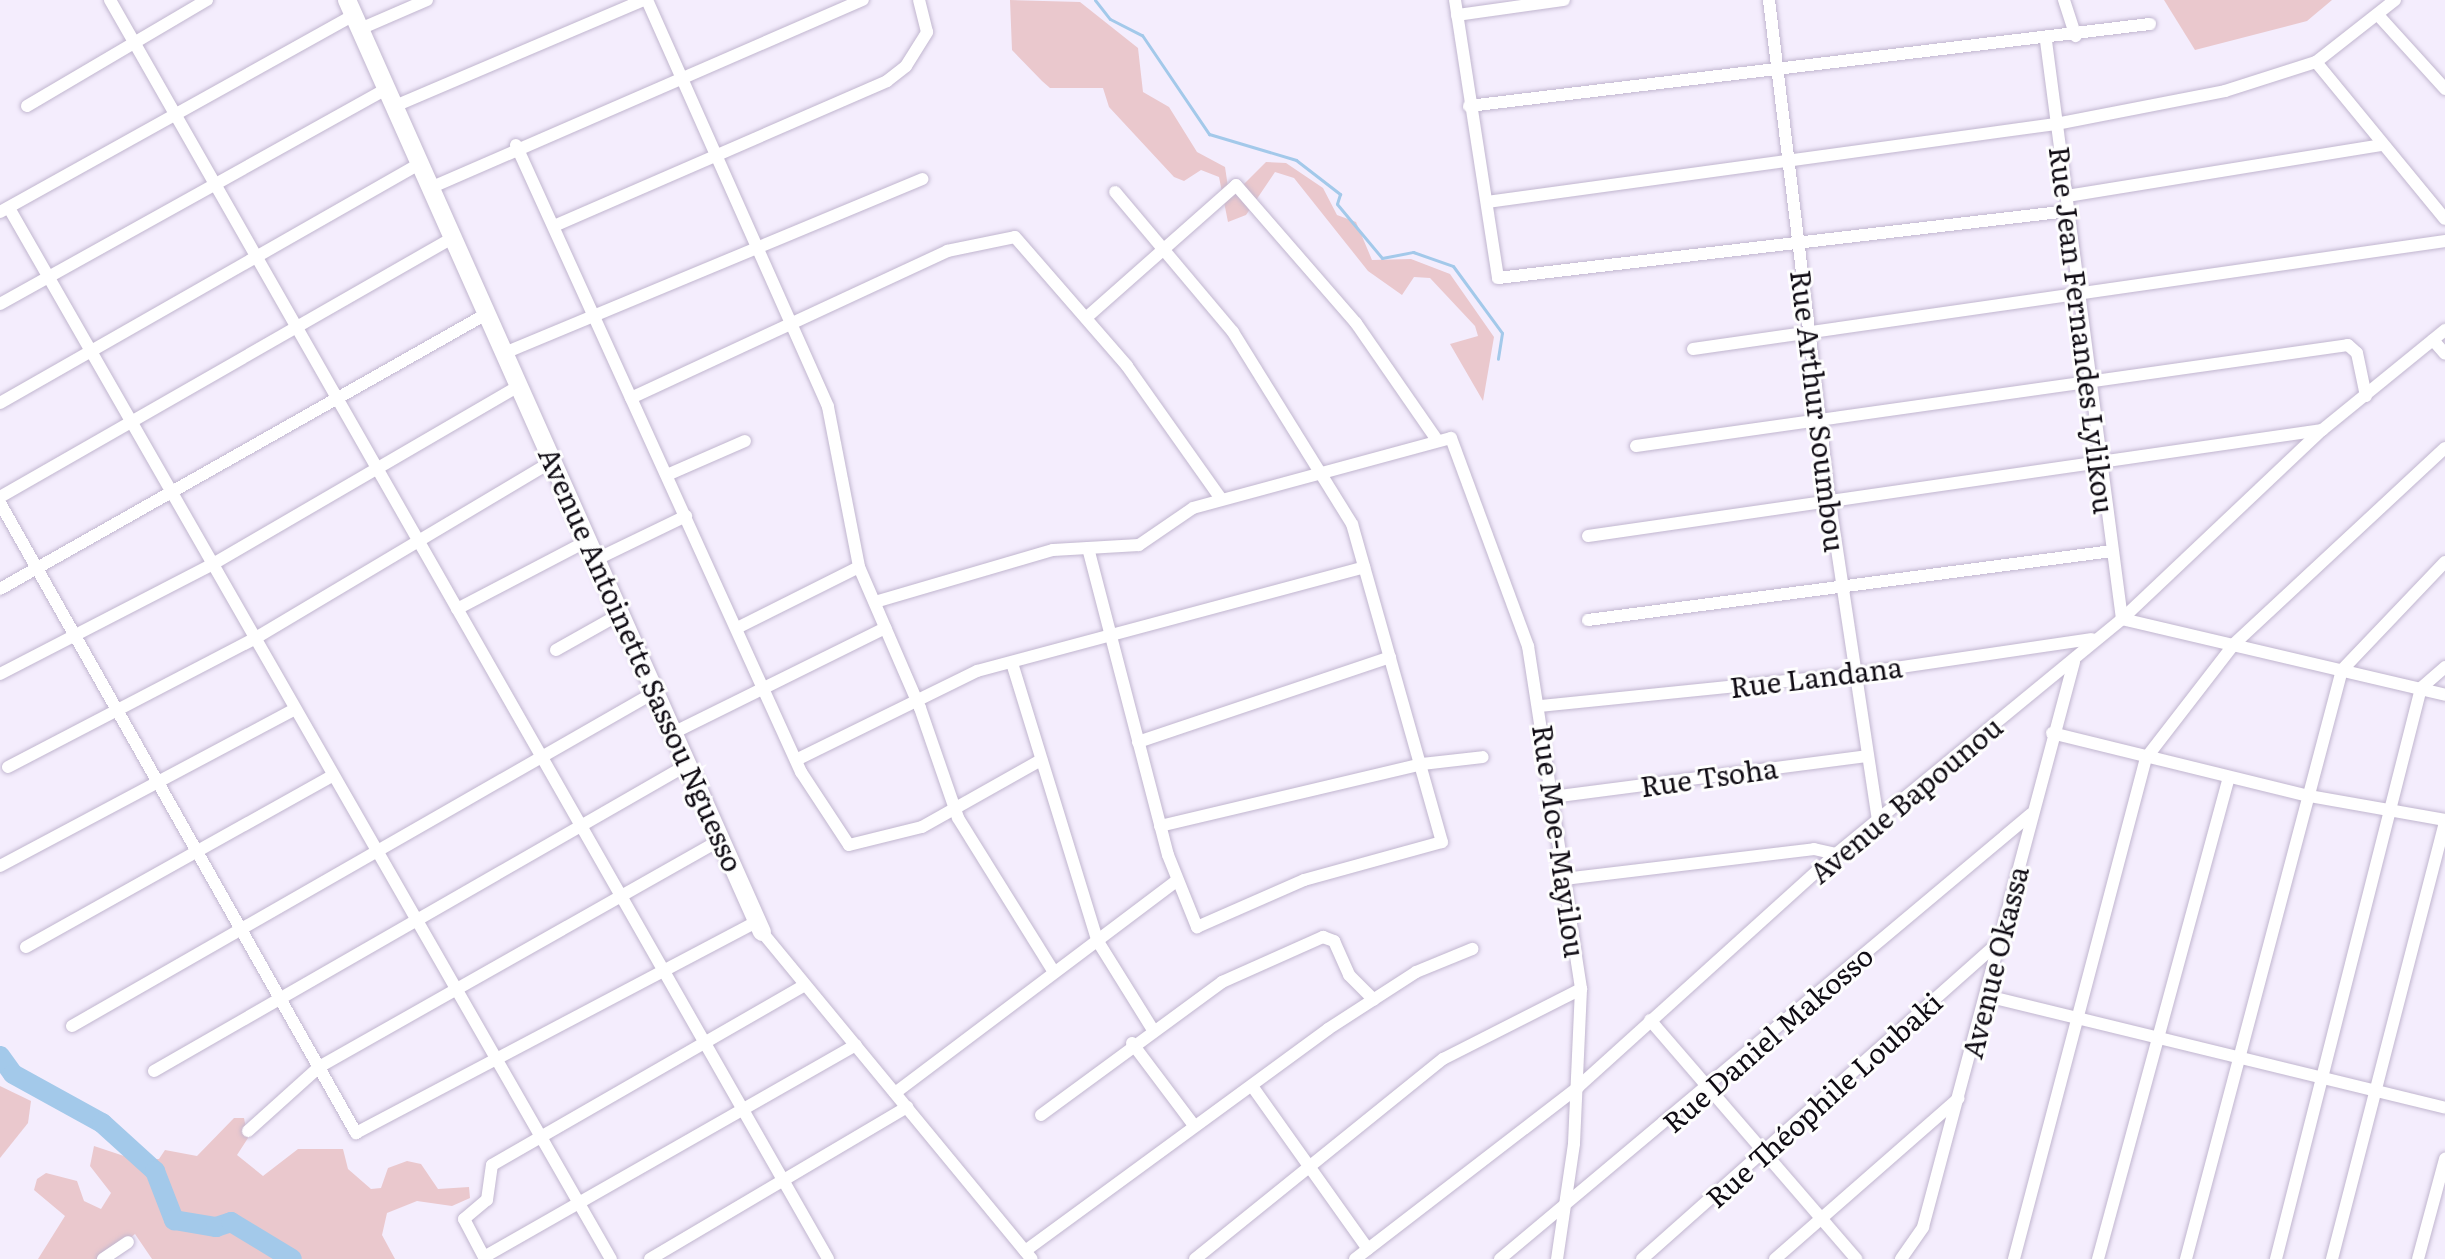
<!DOCTYPE html>
<html>
<head>
<meta charset="utf-8">
<style>
  body { margin:0 }
  #map { position:relative; width:2445px; height:1259px; overflow:hidden; background:#f4edfd; font-family:Literata,serif }
  div>[style] { position:absolute }
  .green>* { inset:0; background:#eac8cd }
  .stream>* { height:3px; margin:-1.5px; padding:0 1.5px; transform-origin:1.5px; border-radius:1.5px; background:#a3c9ea }
  .river>* { height:20px; margin:-10px; padding:0 10px; transform-origin:10px; border-radius:10px; background:#a3c9ea }
  .roads { filter:drop-shadow(0 0 2px #c1b6cf) drop-shadow(0 0 2px #c1b6cf) }
  .street>* { height:12px; margin:-6px; padding:0 6px; transform-origin:6px; border-radius:6px; background:#fff }
  .secondary>* { height:18px; margin:-9px; padding:0 9px; transform-origin:9px; border-radius:9px; background:#fff }
  span { translate:-50% -50%; white-space:nowrap; text-align:center; line-height:1.15; -webkit-text-stroke:6px #fefefe; paint-order:stroke }
  .street-label { font-size:28px; color:#100c14 }
</style>
</head>
<body>
<div id="map">
  <div class="green">
    <i style="clip-path:polygon(1010px 0,1080px 2px,1138px 48px,1143px 92px,1169px 107px,1197px 152px,1225px 167px,1228px 187px,1239px 189px,1266px 162px,1286px 163px,1323px 188px,1337px 215px,1356px 222px,1372px 260px,1411px 259px,1450px 274px,1494px 337px,1483px 401px,1450px 344px,1478px 336px,1475px 326px,1430px 278px,1414px 277px,1402px 295px,1368px 271px,1294px 178px,1275px 172px,1246px 215px,1228px 222px,1219px 177px,1201px 170px,1184px 181px,1174px 177px,1109px 107px,1103px 88px,1050px 88px,1042px 81px,1012px 50px)"></i>
    <i style="clip-path:polygon(2164px 0,2332px 0,2307px 21px,2195px 50px)"></i>
    <i style="clip-path:polygon(0 1086px,31px 1101px,28px 1123px,0 1158px)"></i>
    <i style="clip-path:polygon(234px 1118px,244px 1118px,248px 1138px,237px 1155px,263px 1176px,298px 1149px,343px 1149px,348px 1169px,371px 1189px,381px 1188px,388px 1168px,407px 1161px,421px 1164px,438px 1189px,469px 1187px,470px 1198px,452px 1206px,417px 1201px,387px 1213px,382px 1235px,395px 1259px,152px 1259px,135px 1234px,105px 1259px,38px 1259px,65px 1216px,34px 1190px,37px 1179px,46px 1173px,77px 1181px,84px 1201px,101px 1209px,111px 1193px,90px 1166px,94px 1146px,133px 1159px,159px 1159px,165px 1150px,197px 1156px)"></i>
  </div>
  <div class="stream">
    <i style="left:1095px;top:0;width:24px;rotate:52deg"></i>
    <i style="left:1110px;top:19px;width:36px;rotate:27deg"></i>
    <i style="left:1142px;top:35px;width:120px;rotate:55.9deg"></i>
    <i style="left:1209px;top:134px;width:91px;rotate:16.6deg"></i>
    <i style="left:1296px;top:160px;width:56px;rotate:37.7deg"></i>
    <i style="left:1340px;top:194px;width:10px;rotate:107deg"></i>
    <i style="left:1337px;top:204px;width:70px;rotate:50.2deg"></i>
    <i style="left:1382px;top:258px;width:32px;rotate:-11deg"></i>
    <i style="left:1413px;top:252px;width:42px;rotate:19.3deg"></i>
    <i style="left:1453px;top:266px;width:83px;rotate:53.8deg"></i>
    <i style="left:1502px;top:333px;width:26px;rotate:99deg"></i>
  </div>
  <div class="river">
    <i style="left:0;top:1056px;width:22px;rotate:54deg"></i>
    <i style="left:13px;top:1074px;width:102px;rotate:28.8deg"></i>
    <i style="left:102px;top:1123px;width:72px;rotate:42.2deg"></i>
    <i style="left:155px;top:1171px;width:53px;rotate:68.8deg"></i>
    <i style="left:174px;top:1220px;width:43px;rotate:9.5deg"></i>
    <i style="left:216px;top:1227px;width:16px;rotate:-18deg"></i>
    <i style="left:231px;top:1222px;width:71px;rotate:31.2deg"></i>
  </div>
  <div class="roads">
    <div class="street">
      <i style="left:110px;top:0;width:1449px;rotate:60.3deg"></i>
      <i style="left:647px;top:0;width:445px;rotate:66deg"></i>
      <i style="left:828px;top:407px;width:163px;rotate:79deg"></i>
      <i style="left:859px;top:567px;width:154px;rotate:66.6deg"></i>
      <i style="left:920px;top:708px;width:116px;rotate:70.9deg"></i>
      <i style="left:958px;top:818px;width:181px;rotate:58.1deg"></i>
      <i style="left:1455px;top:0;width:281px;rotate:81.2deg"></i>
      <i style="left:1498px;top:278px;width:574px;rotate:-6.7deg"></i>
      <i style="left:1769px;top:0;width:507px;rotate:83.09deg"></i>
      <i style="left:1830px;top:503px;width:322px;rotate:81.4deg"></i>
      <i style="left:2064px;top:0;width:38px;rotate:72deg"></i>
      <i style="left:2395px;top:0;width:100px;rotate:141.9deg"></i>
      <i style="left:2316px;top:62px;width:203px;rotate:50.6deg"></i>
      <i style="left:1457px;top:15px;width:108px;rotate:-8deg"></i>
      <i style="left:2378px;top:15px;width:100px;rotate:47.8deg"></i>
      <i style="left:360px;top:29px;width:73px;rotate:-23.4deg"></i>
      <i style="left:2046px;top:41px;width:583px;rotate:82.51deg"></i>
      <i style="left:2122px;top:619px;width:332px;rotate:13.2deg"></i>
      <i style="left:27px;top:106px;width:209px;rotate:-30.5deg"></i>
      <i style="left:395px;top:106px;width:271px;rotate:-23.1deg"></i>
      <i style="left:1469px;top:106px;width:686px;rotate:-6.87deg"></i>
      <i style="left:516px;top:145px;width:689px;rotate:65.56deg"></i>
      <i style="left:801px;top:772px;width:87px;rotate:56.7deg"></i>
      <i style="left:849px;top:845px;width:75px;rotate:-13.9deg"></i>
      <i style="left:922px;top:827px;width:137px;rotate:-29.4deg"></i>
      <i style="left:430px;top:188px;width:472px;rotate:-23.5deg"></i>
      <i style="left:2067px;top:196px;width:318px;rotate:-9.2deg"></i>
      <i style="left:1487px;top:202px;width:574px;rotate:-7.81deg"></i>
      <i style="left:2056px;top:124px;width:172px;rotate:-11deg"></i>
      <i style="left:2225px;top:91px;width:96px;rotate:-17.7deg"></i>
      <i style="left:9px;top:208px;width:1211px;rotate:60.2deg"></i>
      <i style="left:0;top:212px;width:405px;rotate:-29.1deg"></i>
      <i style="left:554px;top:226px;width:363px;rotate:-23.5deg"></i>
      <i style="left:887px;top:81px;width:24px;rotate:-38deg"></i>
      <i style="left:906px;top:66px;width:40px;rotate:-58deg"></i>
      <i style="left:927px;top:32px;width:33px;rotate:-104deg"></i>
      <i style="left:0;top:304px;width:442px;rotate:-29.1deg"></i>
      <i style="left:1087px;top:317px;width:199px;rotate:-41.5deg"></i>
      <i style="left:1236px;top:185px;width:183px;rotate:49deg"></i>
      <i style="left:1356px;top:323px;width:139px;rotate:55.3deg"></i>
      <i style="left:2433px;top:340px;width:18px;rotate:49deg"></i>
      <i style="left:1693px;top:349px;width:760px;rotate:-8.17deg"></i>
      <i style="left:507px;top:352px;width:450px;rotate:-22.6deg"></i>
      <i style="left:631px;top:398px;width:349px;rotate:-24.9deg"></i>
      <i style="left:947px;top:251px;width:69px;rotate:-11.6deg"></i>
      <i style="left:1015px;top:237px;width:171px;rotate:49deg"></i>
      <i style="left:1127px;top:366px;width:163px;rotate:54.7deg"></i>
      <i style="left:0;top:403px;width:484px;rotate:-29.7deg"></i>
      <i style="left:1636px;top:446px;width:719px;rotate:-8.07deg"></i>
      <i style="left:2348px;top:345px;width:12px;rotate:42deg"></i>
      <i style="left:2357px;top:353px;width:44px;rotate:78.2deg"></i>
      <i style="left:667px;top:475px;width:85px;rotate:-23.6deg"></i>
      <i style="left:0;top:497px;width:523px;rotate:-29.8deg"></i>
      <i style="left:0;top:503px;width:724px;rotate:60.53deg"></i>
      <i style="left:356px;top:1133px;width:453px;rotate:-27.8deg"></i>
      <i style="left:1588px;top:536px;width:742px;rotate:-8.22deg"></i>
      <i style="left:1088px;top:548px;width:317px;rotate:75.4deg"></i>
      <i style="left:1168px;top:855px;width:78px;rotate:68.1deg"></i>
      <i style="left:1197px;top:927px;width:117px;rotate:-23.7deg"></i>
      <i style="left:1304px;top:880px;width:143px;rotate:-15.4deg"></i>
      <i style="left:1442px;top:842px;width:330px;rotate:-105.8deg"></i>
      <i style="left:1352px;top:524px;width:226px;rotate:-121.8deg"></i>
      <i style="left:1233px;top:332px;width:183px;rotate:-130.1deg"></i>
      <i style="left:597px;top:559px;width:99px;rotate:-25.8deg"></i>
      <i style="left:0;top:589px;width:561px;rotate:-29.49deg"></i>
      <i style="left:875px;top:602px;width:185px;rotate:-16.3deg"></i>
      <i style="left:1053px;top:550px;width:86px;rotate:-3.3deg"></i>
      <i style="left:1139px;top:545px;width:65px;rotate:-34.4deg"></i>
      <i style="left:1193px;top:508px;width:267px;rotate:-15.2deg"></i>
      <i style="left:1451px;top:438px;width:222px;rotate:69.7deg"></i>
      <i style="left:1528px;top:646px;width:347px;rotate:81.2deg"></i>
      <i style="left:1581px;top:989px;width:155px;rotate:92.6deg"></i>
      <i style="left:1574px;top:1144px;width:116px;rotate:98.4deg"></i>
      <i style="left:457px;top:609px;width:149px;rotate:-27.6deg"></i>
      <i style="left:1588px;top:620px;width:529px;rotate:-7.5deg"></i>
      <i style="left:737px;top:628px;width:136px;rotate:-26.6deg"></i>
      <i style="left:556px;top:650px;width:73px;rotate:-29.4deg"></i>
      <i style="left:1012px;top:663px;width:290px;rotate:72.9deg"></i>
      <i style="left:1097px;top:940px;width:106px;rotate:58.1deg"></i>
      <i style="left:0;top:674px;width:240px;rotate:-27.3deg"></i>
      <i style="left:213px;top:564px;width:356px;rotate:-30.2deg"></i>
      <i style="left:1540px;top:706px;width:316px;rotate:-5.8deg"></i>
      <i style="left:1854px;top:674px;width:240px;rotate:-8.4deg"></i>
      <i style="left:673px;top:733px;width:237px;rotate:-26.3deg"></i>
      <i style="left:2052px;top:733px;width:265px;rotate:13.8deg"></i>
      <i style="left:2309px;top:796px;width:138px;rotate:10deg"></i>
      <i style="left:1138px;top:742px;width:266px;rotate:-18.6deg"></i>
      <i style="left:796px;top:760px;width:202px;rotate:-26.2deg"></i>
      <i style="left:977px;top:671px;width:401px;rotate:-15deg"></i>
      <i style="left:8px;top:767px;width:277px;rotate:-27.5deg"></i>
      <i style="left:254px;top:639px;width:349px;rotate:-30.8deg"></i>
      <i style="left:1552px;top:797px;width:317px;rotate:-7.4deg"></i>
      <i style="left:1160px;top:826px;width:269px;rotate:-13.3deg"></i>
      <i style="left:1422px;top:764px;width:61px;rotate:-6.5deg"></i>
      <i style="left:0;top:866px;width:333px;rotate:-28deg"></i>
      <i style="left:1564px;top:879px;width:252px;rotate:-6.8deg"></i>
      <i style="left:1814px;top:849px;width:23px;rotate:13deg"></i>
      <i style="left:762px;top:932px;width:424px;rotate:50.5deg"></i>
      <i style="left:26px;top:947px;width:351px;rotate:-29.2deg"></i>
      <i style="left:1987px;top:996px;width:471px;rotate:13.7deg"></i>
      <i style="left:1650px;top:1020px;width:316px;rotate:49.2deg"></i>
      <i style="left:72px;top:1026px;width:672px;rotate:-29.81deg"></i>
      <i style="left:1132px;top:1043px;width:100px;rotate:53.1deg"></i>
      <i style="left:154px;top:1071px;width:615px;rotate:-29.86deg"></i>
      <i style="left:1252px;top:1086px;width:200px;rotate:54.6deg"></i>
      <i style="left:895px;top:1093px;width:352px;rotate:-37deg"></i>
      <i style="left:1041px;top:1115px;width:225px;rotate:-36.3deg"></i>
      <i style="left:1222px;top:982px;width:111px;rotate:-24deg"></i>
      <i style="left:1323px;top:937px;width:12px;rotate:20deg"></i>
      <i style="left:1334px;top:941px;width:37px;rotate:66deg"></i>
      <i style="left:1349px;top:975px;width:35px;rotate:45deg"></i>
      <i style="left:248px;top:1131px;width:96px;rotate:-42deg"></i>
      <i style="left:319px;top:1067px;width:462px;rotate:-29.5deg"></i>
      <i style="left:1025px;top:1251px;width:376px;rotate:-36.2deg"></i>
      <i style="left:1328px;top:1029px;width:105px;rotate:-32.9deg"></i>
      <i style="left:1416px;top:972px;width:61px;rotate:-22.3deg"></i>
      <i style="left:484px;top:1257px;width:428px;rotate:-29.7deg"></i>
      <i style="left:103px;top:1259px;width:30px;rotate:-34deg"></i>
      <i style="left:485px;top:1259px;width:45px;rotate:-117.7deg"></i>
      <i style="left:464px;top:1219px;width:30px;rotate:-40deg"></i>
      <i style="left:487px;top:1200px;width:35px;rotate:-82deg"></i>
      <i style="left:492px;top:1165px;width:361px;rotate:-29.9deg"></i>
      <i style="left:650px;top:1259px;width:299px;rotate:-30.6deg"></i>
      <i style="left:1195px;top:1259px;width:319px;rotate:-38.9deg"></i>
      <i style="left:1443px;top:1059px;width:155px;rotate:-26.9deg"></i>
      <i style="left:1355px;top:1259px;width:282px;rotate:-37.6deg"></i>
      <i style="left:1578px;top:1087px;width:348px;rotate:-42.1deg"></i>
      <i style="left:1836px;top:854px;width:370px;rotate:-39.4deg"></i>
      <i style="left:2122px;top:619px;width:275px;rotate:-43.4deg"></i>
      <i style="left:2322px;top:430px;width:159px;rotate:-39.1deg"></i>
      <i style="left:1500px;top:1259px;width:693px;rotate:-39.96deg"></i>
      <i style="left:1642px;top:1259px;width:482px;rotate:-41.6deg"></i>
      <i style="left:1775px;top:1259px;width:244px;rotate:-41.2deg"></i>
      <i style="left:1901px;top:1259px;width:39px;rotate:-55deg"></i>
      <i style="left:1923px;top:1227px;width:585px;rotate:-75.04deg"></i>
      <i style="left:2014px;top:1259px;width:518px;rotate:-75.24deg"></i>
      <i style="left:2146px;top:758px;width:144px;rotate:-52.3deg"></i>
      <i style="left:2234px;top:644px;width:288px;rotate:-42.9deg"></i>
      <i style="left:2098px;top:1259px;width:499px;rotate:-74.8deg"></i>
      <i style="left:2186px;top:1259px;width:609px;rotate:-75.17deg"></i>
      <i style="left:2342px;top:670px;width:149px;rotate:-46.4deg"></i>
      <i style="left:2276px;top:1259px;width:589px;rotate:-75.75deg"></i>
      <i style="left:2421px;top:688px;width:32px;rotate:-41deg"></i>
      <i style="left:2332px;top:1259px;width:452px;rotate:-75.5deg"></i>
      <i style="left:2418px;top:1259px;width:104px;rotate:-74.9deg"></i>
    </div>
    <div class="secondary">
      <i style="left:347px;top:0;width:1020px;rotate:66deg"></i>
    </div>
  </div>
  <div class="street-label">
    <span style="left:2083px;top:330px;rotate:83deg">Rue Jean Fernandes Lylikou</span>
    <span style="left:1819px;top:411px;rotate:83deg">Rue Arthur Soumbou</span>
    <span style="left:642px;top:659px;rotate:66deg">Avenue Antoinette Sassou Nguesso</span>
    <span style="left:1816px;top:676px;rotate:-7deg">Rue Landana</span>
    <span style="left:1709px;top:776px;rotate:-8deg">Rue Tsoha</span>
    <span style="left:1905px;top:799px;rotate:-40deg">Avenue Bapounou</span>
    <span style="left:1560px;top:841px;rotate:82deg">Rue Moe-Mayilou</span>
    <span style="left:1994px;top:962px;rotate:-76deg">Avenue Okassa</span>
    <span style="left:1767px;top:1038px;rotate:-41deg">Rue Daniel Makosso</span>
    <span style="left:1823px;top:1099px;rotate:-42deg">Rue Théophile Loubaki</span>
  </div>
</div>
</body>
</html>
